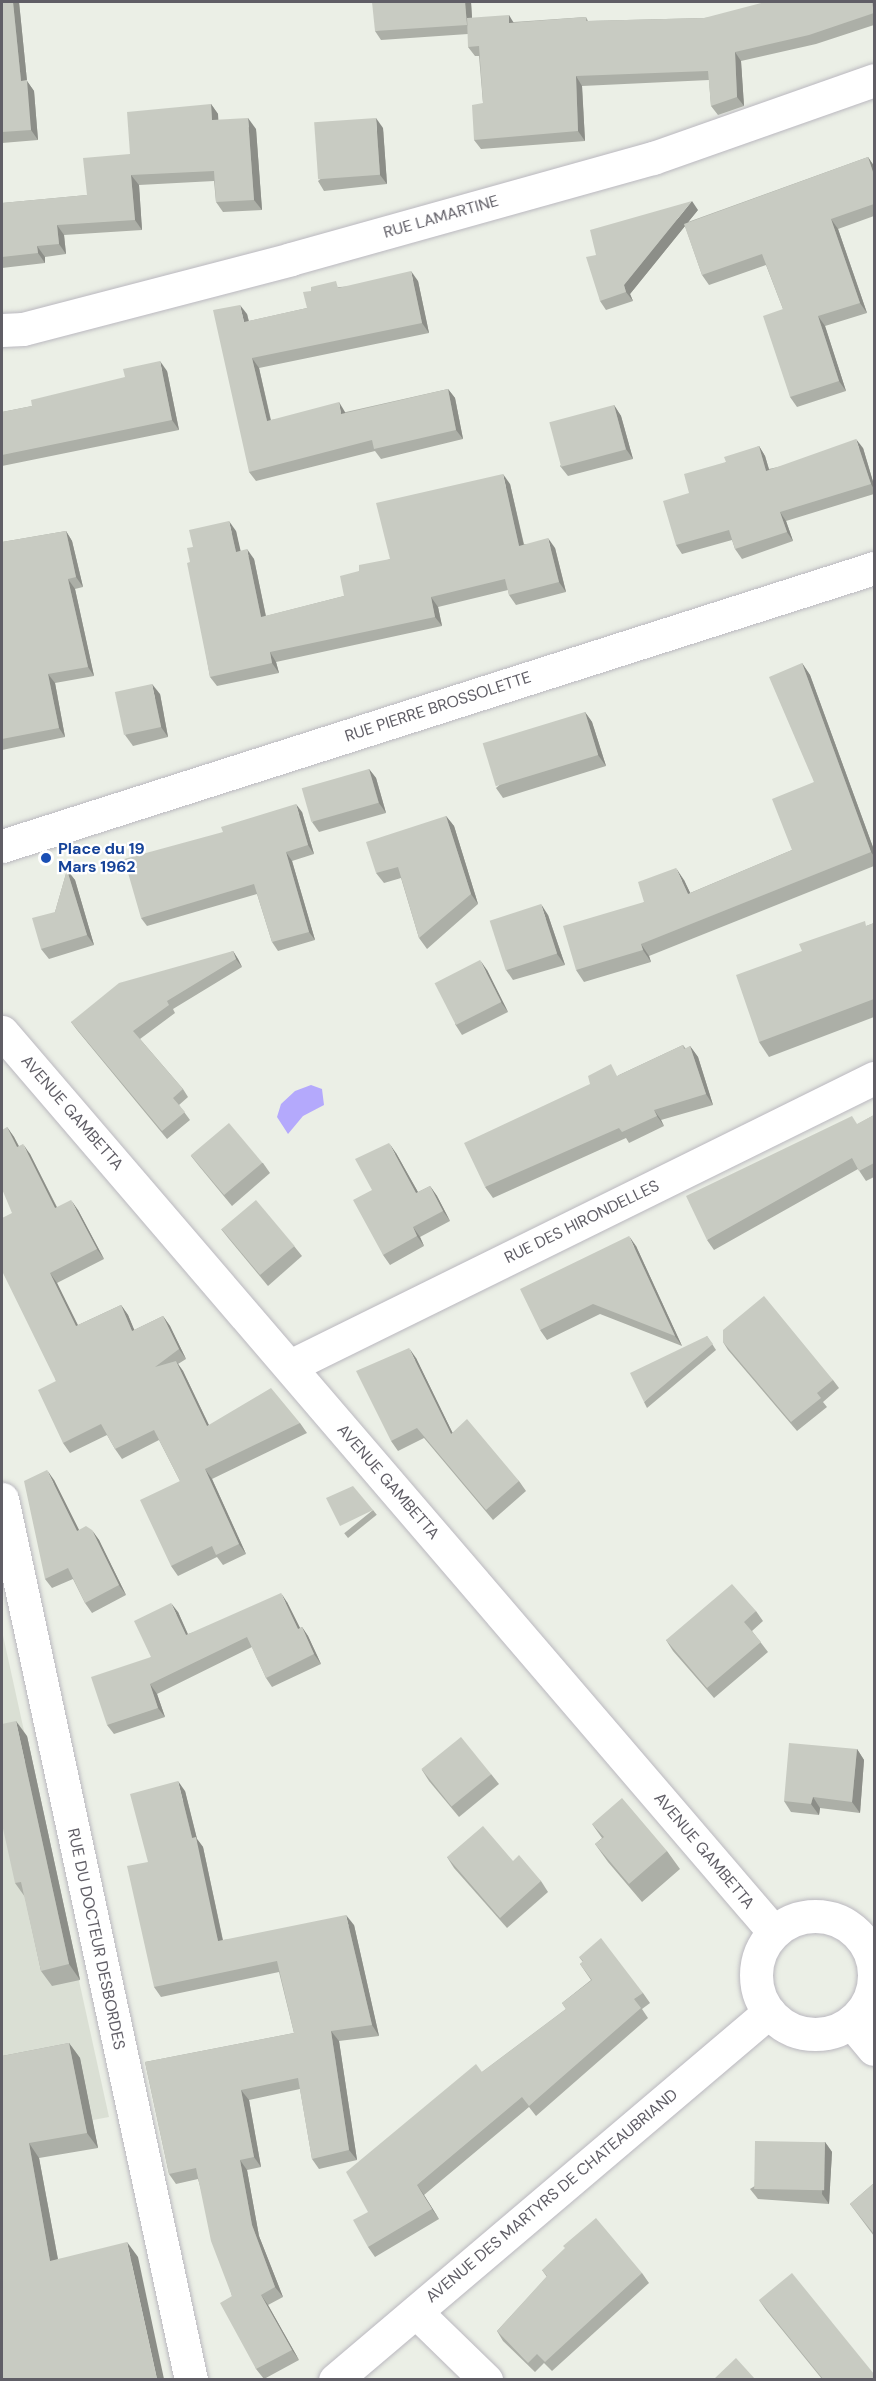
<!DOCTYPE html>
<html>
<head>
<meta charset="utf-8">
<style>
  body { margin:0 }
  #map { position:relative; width:876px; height:2381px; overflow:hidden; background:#ebefe6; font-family:"DM Sans",sans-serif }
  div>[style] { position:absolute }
  .education>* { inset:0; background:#dadfd4 }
  .water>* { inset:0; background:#b4a9fc }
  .roads { filter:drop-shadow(0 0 2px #bab8bf) drop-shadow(0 0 2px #bab8bf) }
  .minor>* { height:33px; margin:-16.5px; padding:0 16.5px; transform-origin:16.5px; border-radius:16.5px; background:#fff }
  .minor>.ring { margin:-16.5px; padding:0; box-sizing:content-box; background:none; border:33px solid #fff; border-radius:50% }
  .tertiary>* { height:33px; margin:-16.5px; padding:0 16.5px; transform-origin:16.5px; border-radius:16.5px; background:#fff }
  .wall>* { inset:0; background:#acafa7; transform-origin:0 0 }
  .shaded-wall>* { inset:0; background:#8c8e88 }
  .building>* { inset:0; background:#c8cbc2; transform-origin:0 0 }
  .dots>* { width:16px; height:16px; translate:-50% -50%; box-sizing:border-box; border:3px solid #fff; border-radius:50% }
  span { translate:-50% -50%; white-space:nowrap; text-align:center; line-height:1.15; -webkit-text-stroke:4.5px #fff; paint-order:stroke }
  .street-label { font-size:16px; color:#605e66 }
  .transit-label { font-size:16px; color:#164399; font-weight:700 }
  .left { translate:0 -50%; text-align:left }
  .frame { position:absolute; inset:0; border:3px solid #605e66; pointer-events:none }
</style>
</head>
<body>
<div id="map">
  <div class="education">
    <i style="clip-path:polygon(2px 1631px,109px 2117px,2px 2137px)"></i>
  </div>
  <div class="water">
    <i style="clip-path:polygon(311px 1085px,322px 1089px,324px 1105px,303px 1116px,288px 1134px,277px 1117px,281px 1104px,295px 1091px)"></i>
  </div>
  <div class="roads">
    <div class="minor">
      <i style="left:2px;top:330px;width:21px;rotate:-3deg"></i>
      <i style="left:23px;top:329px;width:277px;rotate:-14.6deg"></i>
      <i style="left:291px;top:259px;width:376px;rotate:-15.6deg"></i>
      <i style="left:653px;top:158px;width:234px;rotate:-19.4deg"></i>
      <i style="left:2px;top:1032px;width:1186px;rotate:49.38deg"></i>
      <i style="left:290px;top:1366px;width:651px;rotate:-26.25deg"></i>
      <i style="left:2px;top:1499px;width:901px;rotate:77.89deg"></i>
      <i class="ring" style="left:756px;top:1916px;width:85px;height:85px"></i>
      <i style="left:851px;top:2022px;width:35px;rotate:50deg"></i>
      <i style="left:416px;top:2312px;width:98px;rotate:44.2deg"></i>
      <i style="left:335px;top:2380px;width:569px;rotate:-40.3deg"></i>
    </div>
    <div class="tertiary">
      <i style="left:2px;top:846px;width:915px;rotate:-17.68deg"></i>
    </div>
  </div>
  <div class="wall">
    <i style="clip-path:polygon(2px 2px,19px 2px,27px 81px,34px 91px,38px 140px,2px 143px)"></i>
    <i style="clip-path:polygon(471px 2px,472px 18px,514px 22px,586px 17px,588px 21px,704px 18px,874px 2px,874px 25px,816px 44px,741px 61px,744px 106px,718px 115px,711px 106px,709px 80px,582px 86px,585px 141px,481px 149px,474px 140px,483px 103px,479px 56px,475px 56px,468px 47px,468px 34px,381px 40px,375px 31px)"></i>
    <i style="clip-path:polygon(211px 104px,218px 114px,218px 120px,256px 129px,262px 210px,223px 212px,216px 202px,214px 181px,139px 185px,142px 230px,64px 235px,66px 254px,45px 257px,45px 263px,2px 268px,2px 203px,87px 195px,130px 154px)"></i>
    <i style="clip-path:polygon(383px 128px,387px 184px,324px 191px,318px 181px)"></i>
    <i style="clip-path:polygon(868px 157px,874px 166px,874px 216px,838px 229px,867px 313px,825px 326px,846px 391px,797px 407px,790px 397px,783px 309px,766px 265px,709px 285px,702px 275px,685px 226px,630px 294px,633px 301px,606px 310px,600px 301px,596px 255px,698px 210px,688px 222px)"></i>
    <i style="clip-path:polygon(418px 281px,429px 333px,259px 368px,271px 420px,346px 412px,448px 389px,455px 398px,463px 439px,381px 459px,375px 451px,256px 481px,249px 472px,247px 314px,249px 321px,307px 308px,311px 291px,340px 287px)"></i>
    <i style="clip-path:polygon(167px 371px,179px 430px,2px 466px,2px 412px,32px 406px)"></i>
    <i style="clip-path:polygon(614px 405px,621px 416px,633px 459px,568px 476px,560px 466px)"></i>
    <i style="clip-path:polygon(759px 446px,765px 456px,769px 469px,863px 448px,874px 485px,874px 494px,786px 521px,793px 541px,742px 559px,735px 549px,732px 540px,682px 554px,676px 545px,689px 493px,726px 462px)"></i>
    <i style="clip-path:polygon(510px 484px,524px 544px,555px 548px,566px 592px,516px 605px,509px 595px,508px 590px,438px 607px,442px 626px,276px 662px,279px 673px,217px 686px,210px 677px,190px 562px,193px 547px,236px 531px,240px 551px,254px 559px,266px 616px,344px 596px,359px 571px,390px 559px)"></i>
    <i style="clip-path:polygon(66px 531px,72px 541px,83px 587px,75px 589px,94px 676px,55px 683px,65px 737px,2px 750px,2px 542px)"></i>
    <i style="clip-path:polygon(802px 663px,810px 675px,874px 850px,874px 866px,649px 956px,651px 962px,584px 982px,576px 970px,644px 902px,684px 880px,690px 893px,792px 850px,814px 782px)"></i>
    <i style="clip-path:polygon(160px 694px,168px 737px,133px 746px,125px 735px)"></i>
    <i style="clip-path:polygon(585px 712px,592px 722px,606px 766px,503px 798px,496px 788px)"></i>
    <i style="clip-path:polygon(369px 769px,376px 778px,386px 813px,319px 832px,312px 822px)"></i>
    <i style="clip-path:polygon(302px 812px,314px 854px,292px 861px,315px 940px,278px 951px,272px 942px,257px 894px,147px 926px,141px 918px)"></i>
    <i style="clip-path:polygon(446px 816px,454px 826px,478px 904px,427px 949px,419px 938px,401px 878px,384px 883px,376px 873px)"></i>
    <i style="clip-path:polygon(67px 870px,75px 880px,94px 945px,49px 959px,41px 949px,55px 912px)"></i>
    <i style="clip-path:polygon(548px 915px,565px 965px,513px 980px,506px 970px)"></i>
    <i style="clip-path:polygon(874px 923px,874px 1017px,769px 1057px,759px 1042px,802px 951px)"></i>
    <i style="clip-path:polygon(233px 951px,238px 959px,242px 967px,173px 1009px,175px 1013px,140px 1039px,183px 1089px,188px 1097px,179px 1105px,190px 1120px,167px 1139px,77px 1030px,71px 1022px)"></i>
    <i style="clip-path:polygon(487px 970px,508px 1012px,462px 1035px,455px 1024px)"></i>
    <i style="clip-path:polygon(683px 1045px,686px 1049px,690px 1046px,698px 1057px,713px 1105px,661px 1120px,664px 1126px,629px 1143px,626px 1138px,493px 1198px,485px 1187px,619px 1075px)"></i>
    <i style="clip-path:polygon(874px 1115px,874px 1177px,866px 1181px,858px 1169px,714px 1250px,707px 1240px,858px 1124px)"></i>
    <i style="clip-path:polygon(7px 1127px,14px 1137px,19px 1146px,30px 1154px,57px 1207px,78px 1210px,104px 1259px,57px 1283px,78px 1325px,121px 1305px,128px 1315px,134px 1330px,163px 1316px,170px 1326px,186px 1359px,178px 1364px,183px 1371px,209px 1425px,300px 1423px,307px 1433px,212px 1479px,246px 1554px,223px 1565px,217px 1557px,178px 1576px,171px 1566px,180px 1481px,159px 1440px,122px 1459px,115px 1449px,107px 1435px,70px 1453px,63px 1443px,56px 1381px,12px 1213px)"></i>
    <i style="clip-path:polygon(396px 1153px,418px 1192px,430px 1186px,437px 1196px,450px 1221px,420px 1237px,424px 1246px,390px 1265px,383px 1255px,372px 1190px)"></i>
    <i style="clip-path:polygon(191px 1156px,263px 1163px,270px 1173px,232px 1206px,199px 1166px)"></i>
    <i style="clip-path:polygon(221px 1229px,294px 1246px,302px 1256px,268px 1286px,229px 1239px)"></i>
    <i style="clip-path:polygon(636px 1246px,682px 1346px,600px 1314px,547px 1340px,540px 1330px)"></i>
    <i style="clip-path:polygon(707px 1336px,716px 1350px,647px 1408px,644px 1402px)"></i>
    <i style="clip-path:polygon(723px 1342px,833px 1380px,839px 1388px,823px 1402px,827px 1407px,797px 1431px,728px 1350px)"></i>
    <i style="clip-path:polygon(416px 1358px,452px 1432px,519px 1481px,526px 1491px,493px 1520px,424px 1438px,398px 1451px,391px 1441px)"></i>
    <i style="clip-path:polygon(54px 1480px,79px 1530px,92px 1531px,99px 1540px,126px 1595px,92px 1613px,85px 1603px,73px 1579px,52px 1588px,45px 1579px)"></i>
    <i style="left:373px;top:1510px;width:6px;height:37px;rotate:51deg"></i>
    <i style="clip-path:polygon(287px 1602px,300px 1628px,302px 1627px,308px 1636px,321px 1664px,272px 1687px,266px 1678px,252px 1647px,157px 1694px,165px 1717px,114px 1734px,107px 1725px,151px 1657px,178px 1612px,188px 1634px)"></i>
    <i style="clip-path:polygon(756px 1611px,763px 1621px,752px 1631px,768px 1652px,714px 1698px,673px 1651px,666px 1640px)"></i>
    <i style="clip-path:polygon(27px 1736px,80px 1980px,52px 1986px,41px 1971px,25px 1897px,15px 1883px)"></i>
    <i style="clip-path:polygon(857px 1749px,864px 1760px,860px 1813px,820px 1808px,819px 1815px,791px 1812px,784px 1801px)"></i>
    <i style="clip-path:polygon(422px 1770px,491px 1774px,499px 1784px,459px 1817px,429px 1781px)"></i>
    <i style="clip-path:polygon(185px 1791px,197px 1839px,203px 1847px,223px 1940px,354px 1925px,379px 2036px,339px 2041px,357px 2160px,319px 2169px,312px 2159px,300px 2089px,249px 2100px,261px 2167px,247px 2170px,259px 2236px,283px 2297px,268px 2305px,299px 2360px,264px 2379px,256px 2369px,232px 2296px,198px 2179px,176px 2184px,169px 2174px,145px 2062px,294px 2033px,279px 1972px,161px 1997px,154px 1987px)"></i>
    <i style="clip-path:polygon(592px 1824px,667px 1851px,680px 1869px,642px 1902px,608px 1862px,595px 1844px,602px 1838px)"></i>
    <i style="clip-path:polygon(447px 1857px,513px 1861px,541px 1881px,548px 1892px,507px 1928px,454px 1868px)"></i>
    <i style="clip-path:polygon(579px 1957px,643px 1993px,650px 2003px,642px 2009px,648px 2018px,536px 2116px,529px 2107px,424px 2195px,439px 2219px,375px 2257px,368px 2247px,368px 2212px,482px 2072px,566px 2009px,562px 2003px,591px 1980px,580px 1964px,583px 1962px)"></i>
    <i style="clip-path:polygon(69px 2043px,80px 2058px,98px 2148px,39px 2158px,58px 2259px,138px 2257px,2px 2379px,2px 2056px)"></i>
    <i style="clip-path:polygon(825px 2142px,832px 2152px,829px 2204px,758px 2199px,750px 2189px)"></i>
    <i style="clip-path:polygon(874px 2183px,874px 2236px,850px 2204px)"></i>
    <i style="clip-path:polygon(542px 2270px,642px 2273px,649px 2283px,552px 2371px,544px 2363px,535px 2372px,503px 2341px,497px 2331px,547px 2277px)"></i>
    <i style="clip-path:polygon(759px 2300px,874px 2379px,822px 2379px,766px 2310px)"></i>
  </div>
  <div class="shaded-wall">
    <i style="clip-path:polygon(13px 2px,19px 2px,27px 81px,34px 91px,38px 140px,31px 130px,21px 81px)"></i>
    <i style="clip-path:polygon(465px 2px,471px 2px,473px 34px,467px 25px)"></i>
    <i style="clip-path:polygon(509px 15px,515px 25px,509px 23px)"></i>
    <i style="clip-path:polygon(735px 52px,741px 61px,744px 106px,737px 97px)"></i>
    <i style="clip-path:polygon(576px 76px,582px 86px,585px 141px,578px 131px)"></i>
    <i style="clip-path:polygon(211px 104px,218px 114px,219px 131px,212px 120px)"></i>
    <i style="clip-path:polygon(248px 118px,256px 129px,262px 210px,254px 200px)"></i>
    <i style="clip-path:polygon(376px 118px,383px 128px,387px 184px,380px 175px)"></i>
    <i style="clip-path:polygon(868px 157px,874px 166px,874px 175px)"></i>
    <i style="clip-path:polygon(131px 175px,139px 185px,142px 230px,135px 220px)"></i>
    <i style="clip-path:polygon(692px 201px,698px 210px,630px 294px,633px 301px,626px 292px,624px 285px)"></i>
    <i style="clip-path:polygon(831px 219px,838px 229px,867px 313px,860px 303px)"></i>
    <i style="clip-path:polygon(57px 225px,64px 235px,66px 254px,59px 244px)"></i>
    <i style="clip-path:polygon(37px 246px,45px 257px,45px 263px,38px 253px)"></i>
    <i style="clip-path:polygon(411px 271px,418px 281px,429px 333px,422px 323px)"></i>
    <i style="clip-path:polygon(240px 305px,247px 314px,251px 332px,244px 322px)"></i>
    <i style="clip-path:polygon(818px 316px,825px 326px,846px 391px,839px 381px)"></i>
    <i style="clip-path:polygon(252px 358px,259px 368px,273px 431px,267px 421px)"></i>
    <i style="clip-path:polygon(160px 361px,167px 371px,179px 430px,172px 420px)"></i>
    <i style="clip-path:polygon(448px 389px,455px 398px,463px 439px,456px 430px)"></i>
    <i style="clip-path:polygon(339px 402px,345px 412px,348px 423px,341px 414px)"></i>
    <i style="clip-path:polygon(614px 405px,621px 416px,633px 459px,626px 449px)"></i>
    <i style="clip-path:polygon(856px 439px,863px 448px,874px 485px,874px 489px,871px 484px)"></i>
    <i style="clip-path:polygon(759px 446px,765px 456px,772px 480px,766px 471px)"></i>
    <i style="clip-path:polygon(503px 474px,510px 484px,526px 555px,519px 546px)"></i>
    <i style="clip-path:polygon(780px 512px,786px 521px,793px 541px,787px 532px)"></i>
    <i style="clip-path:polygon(229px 521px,236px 531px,243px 561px,236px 552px)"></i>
    <i style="clip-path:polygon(66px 531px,72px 541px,83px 587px,76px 577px)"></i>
    <i style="clip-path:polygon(548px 538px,555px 548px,566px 592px,559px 582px)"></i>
    <i style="clip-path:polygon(247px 549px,254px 559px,268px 627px,261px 617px)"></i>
    <i style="clip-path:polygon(68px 579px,75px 589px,94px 676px,88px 667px)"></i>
    <i style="clip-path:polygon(431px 597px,438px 607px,442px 626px,435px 617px)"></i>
    <i style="clip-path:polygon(270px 652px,276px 662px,279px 673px,272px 663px)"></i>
    <i style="clip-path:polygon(802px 663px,810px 675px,874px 850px,874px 856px,871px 852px)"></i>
    <i style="clip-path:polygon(48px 674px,55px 683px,65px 737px,59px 728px)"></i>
    <i style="clip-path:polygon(152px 684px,160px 694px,168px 737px,161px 727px)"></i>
    <i style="clip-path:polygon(585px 712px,592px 722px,606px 766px,598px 755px)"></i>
    <i style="clip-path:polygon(369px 769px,376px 778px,386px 813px,379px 803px)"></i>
    <i style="clip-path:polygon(296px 804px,302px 812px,314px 854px,308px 845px)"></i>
    <i style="clip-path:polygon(446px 816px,454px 826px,478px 904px,471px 894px)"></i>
    <i style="clip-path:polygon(286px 852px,292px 861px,315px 940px,309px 932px)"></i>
    <i style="clip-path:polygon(676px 868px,684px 880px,696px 905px,688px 894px)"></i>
    <i style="clip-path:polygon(67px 870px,75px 880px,94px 945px,87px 935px)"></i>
    <i style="clip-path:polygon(541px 904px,548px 915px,565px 965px,557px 954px)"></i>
    <i style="clip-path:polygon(641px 944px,649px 956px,651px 962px,643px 950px)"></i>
    <i style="clip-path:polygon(233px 951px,238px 959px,242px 967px,236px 959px)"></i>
    <i style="clip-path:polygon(480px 960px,487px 970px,508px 1012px,501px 1002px)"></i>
    <i style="clip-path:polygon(690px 1046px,698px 1057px,713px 1105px,706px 1094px)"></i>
    <i style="clip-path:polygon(654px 1110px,661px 1120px,664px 1126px,657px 1116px)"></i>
    <i style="clip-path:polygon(7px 1127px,14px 1137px,24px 1157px,17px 1147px)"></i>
    <i style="clip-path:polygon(389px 1143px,396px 1153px,424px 1203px,416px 1193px)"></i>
    <i style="clip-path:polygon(23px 1144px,30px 1154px,62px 1218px,55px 1208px)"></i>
    <i style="clip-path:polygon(430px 1186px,437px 1196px,450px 1221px,443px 1211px)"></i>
    <i style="clip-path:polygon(71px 1200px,78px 1210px,104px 1259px,97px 1249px)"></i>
    <i style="clip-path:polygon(413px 1227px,420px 1237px,424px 1246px,417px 1236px)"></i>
    <i style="clip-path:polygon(629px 1236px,636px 1246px,682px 1346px,675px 1336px)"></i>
    <i style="clip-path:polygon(50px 1273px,57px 1283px,83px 1336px,76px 1326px)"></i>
    <i style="clip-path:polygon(121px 1305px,128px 1315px,139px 1341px,132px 1331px)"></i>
    <i style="clip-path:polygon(163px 1316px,170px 1326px,186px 1359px,179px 1349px)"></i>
    <i style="clip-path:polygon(409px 1348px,416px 1358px,458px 1444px,451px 1434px)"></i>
    <i style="clip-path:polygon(176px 1361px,183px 1371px,214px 1436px,207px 1426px)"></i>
    <i style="clip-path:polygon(205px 1469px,212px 1479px,246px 1554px,239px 1544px)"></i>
    <i style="clip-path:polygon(47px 1470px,54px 1480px,84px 1540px,77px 1531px)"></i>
    <i style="clip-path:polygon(92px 1530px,99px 1540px,126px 1595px,119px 1585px)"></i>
    <i style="clip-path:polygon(281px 1593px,287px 1602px,305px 1638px,298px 1629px)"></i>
    <i style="clip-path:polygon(171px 1603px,178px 1612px,192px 1644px,186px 1635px)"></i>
    <i style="clip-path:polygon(302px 1627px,308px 1636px,321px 1664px,314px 1654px)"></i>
    <i style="clip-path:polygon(150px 1684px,157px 1694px,165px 1717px,158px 1708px)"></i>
    <i style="clip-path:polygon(16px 1721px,27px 1736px,80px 1980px,69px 1964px)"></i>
    <i style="clip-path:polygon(857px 1749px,864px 1760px,860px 1813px,852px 1802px)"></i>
    <i style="clip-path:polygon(178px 1781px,185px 1791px,197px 1839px,203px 1847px,225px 1951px,218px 1941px)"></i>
    <i style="clip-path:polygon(813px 1797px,820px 1808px,819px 1815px,811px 1804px)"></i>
    <i style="clip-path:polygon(346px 1915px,354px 1925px,379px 2036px,372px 2025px)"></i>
    <i style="clip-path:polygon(331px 2031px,339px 2041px,357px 2160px,349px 2150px)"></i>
    <i style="clip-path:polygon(69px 2043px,80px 2058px,98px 2148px,87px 2133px)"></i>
    <i style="clip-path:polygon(241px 2090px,249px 2100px,261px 2167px,254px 2157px)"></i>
    <i style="clip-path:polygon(825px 2142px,832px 2152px,829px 2204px,822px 2194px)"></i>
    <i style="clip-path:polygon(29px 2143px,39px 2158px,61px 2276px,50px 2261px)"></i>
    <i style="clip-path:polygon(240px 2160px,247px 2170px,259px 2236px,283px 2297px,275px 2287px,252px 2225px)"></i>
    <i style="clip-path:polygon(417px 2185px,424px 2195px,439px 2219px,432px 2209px)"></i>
    <i style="clip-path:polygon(127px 2242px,138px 2257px,164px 2379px,157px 2379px)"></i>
    <i style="clip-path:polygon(261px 2295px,268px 2305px,299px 2360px,292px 2350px)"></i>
  </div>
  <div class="building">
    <i style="clip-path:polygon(2px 2px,13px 2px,21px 81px,27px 80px,31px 130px,2px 132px)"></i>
    <i style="clip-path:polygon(372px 2px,465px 2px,467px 25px,375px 31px)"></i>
    <i style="clip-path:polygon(765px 2px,872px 2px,874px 13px,809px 35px,735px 52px,737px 97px,711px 106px,708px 71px,576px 76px,578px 131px,474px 140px,472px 105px,483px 103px,479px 46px,468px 47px,467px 18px,509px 15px,509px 23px,586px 17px,586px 21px,704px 18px)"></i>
    <i style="clip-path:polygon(211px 104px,212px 120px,248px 118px,254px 200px,216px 202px,214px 171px,131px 175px,135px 220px,57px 225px,59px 244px,37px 246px,38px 253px,2px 257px,2px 203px,87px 195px,83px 158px,130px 154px,127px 112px)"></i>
    <i style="left:376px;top:118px;width:57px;height:62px;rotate:86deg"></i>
    <i style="clip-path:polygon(868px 157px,874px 175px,874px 204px,831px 219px,860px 303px,818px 316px,839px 381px,790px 397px,763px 316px,783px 309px,762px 254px,702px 275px,684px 224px)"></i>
    <i style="clip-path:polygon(692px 201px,624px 285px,626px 292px,600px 301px,586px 257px,596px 255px,590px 230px)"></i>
    <i style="clip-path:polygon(411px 271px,422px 323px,252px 358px,267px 421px,339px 402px,341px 414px,448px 389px,456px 430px,374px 449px,372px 440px,249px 472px,213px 310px,240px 305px,244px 322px,307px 308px,303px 292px,311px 291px,311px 287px,336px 281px,338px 288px)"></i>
    <i style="clip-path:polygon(160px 361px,172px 420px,2px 455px,2px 412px,32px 406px,31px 400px,125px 377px,123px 369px)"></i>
    <i style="left:614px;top:405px;width:46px;height:67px;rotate:75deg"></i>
    <i style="clip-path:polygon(856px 439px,871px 484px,780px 512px,787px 532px,735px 549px,729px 530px,676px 545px,663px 501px,689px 493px,684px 474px,726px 462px,724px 457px,759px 446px,766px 471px)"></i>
    <i style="clip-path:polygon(503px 474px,519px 546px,548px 538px,559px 582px,509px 595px,505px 579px,431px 597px,435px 617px,270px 652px,272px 663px,210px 677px,187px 563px,190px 562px,187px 548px,193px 547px,189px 530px,229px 521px,236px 552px,247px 549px,261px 617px,344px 596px,340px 576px,359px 571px,359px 565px,390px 559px,376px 503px)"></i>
    <i style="clip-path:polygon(66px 531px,76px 577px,68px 579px,88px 667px,48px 674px,59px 728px,2px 739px,2px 542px)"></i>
    <i style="clip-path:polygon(802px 663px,871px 852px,641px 944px,643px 950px,576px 970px,563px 926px,644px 902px,638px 882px,676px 868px,688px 894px,792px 850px,772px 799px,814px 782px,769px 677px)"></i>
    <i style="left:152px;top:684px;width:44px;height:38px;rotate:78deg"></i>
    <i style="left:585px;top:712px;width:45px;height:107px;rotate:73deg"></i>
    <i style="left:369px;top:769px;width:35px;height:70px;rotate:74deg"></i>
    <i style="clip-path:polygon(296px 804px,308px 845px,286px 852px,309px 932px,272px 942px,254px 884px,141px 918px,124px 859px,223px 832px,221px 827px)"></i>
    <i style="clip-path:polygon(446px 816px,471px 894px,419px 938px,398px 867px,376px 873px,366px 842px)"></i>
    <i style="clip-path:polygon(67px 870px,87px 935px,41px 949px,32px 918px,55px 912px)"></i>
    <i style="left:541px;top:904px;width:52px;height:54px;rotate:72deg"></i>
    <i style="clip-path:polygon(865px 921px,866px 926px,874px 923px,874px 999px,759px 1042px,736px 975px,802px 951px,799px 944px)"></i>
    <i style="clip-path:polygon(233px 951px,236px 959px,167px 1001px,169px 1005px,133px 1031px,183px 1089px,173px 1098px,185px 1112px,162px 1131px,71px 1022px,119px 983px)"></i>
    <i style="left:480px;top:960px;width:47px;height:51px;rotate:63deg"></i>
    <i style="clip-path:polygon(683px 1045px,684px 1049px,690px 1046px,706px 1094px,654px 1110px,657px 1116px,622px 1132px,619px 1128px,485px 1187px,464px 1143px,590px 1084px,588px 1076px,611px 1064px,617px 1076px)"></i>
    <i style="clip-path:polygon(874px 1115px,874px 1163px,859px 1171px,852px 1158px,707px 1240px,686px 1196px,852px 1116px,857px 1124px)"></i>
    <i style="left:229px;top:1123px;width:52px;height:50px;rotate:50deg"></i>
    <i style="clip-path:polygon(7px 1127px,17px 1147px,23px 1144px,55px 1208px,71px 1200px,97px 1249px,50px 1273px,76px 1326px,121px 1305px,132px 1331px,163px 1316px,179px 1349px,155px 1367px,176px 1361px,207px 1426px,271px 1388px,300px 1423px,205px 1469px,239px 1544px,216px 1555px,212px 1546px,171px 1566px,140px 1500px,180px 1481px,154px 1430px,115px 1449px,101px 1424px,63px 1443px,38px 1390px,56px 1381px,2px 1271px,2px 1218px,12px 1213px,2px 1189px,2px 1130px)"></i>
    <i style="clip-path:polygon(389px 1143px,416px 1193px,430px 1186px,443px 1211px,413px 1227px,417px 1236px,383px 1255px,353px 1200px,372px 1190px,355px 1159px)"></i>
    <i style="left:256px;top:1200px;width:60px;height:45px;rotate:50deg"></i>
    <i style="clip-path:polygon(629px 1236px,675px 1336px,593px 1304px,540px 1330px,520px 1289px)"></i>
    <i style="clip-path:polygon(764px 1296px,833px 1380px,817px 1393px,821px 1398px,791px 1422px,723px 1342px,723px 1330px)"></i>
    <i style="clip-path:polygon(707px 1336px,713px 1344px,644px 1402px,630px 1373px)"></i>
    <i style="clip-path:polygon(409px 1348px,451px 1434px,467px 1419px,519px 1481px,486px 1510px,417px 1428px,391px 1441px,356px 1371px)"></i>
    <i style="clip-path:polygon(47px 1470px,77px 1531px,86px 1526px,92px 1530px,119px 1585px,85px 1603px,68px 1568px,45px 1579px,24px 1481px)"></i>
    <i style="clip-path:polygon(353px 1486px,373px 1510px,340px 1526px,326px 1498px)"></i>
    <i style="clip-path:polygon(732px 1584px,756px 1611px,744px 1622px,761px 1642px,707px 1688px,666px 1640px)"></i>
    <i style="clip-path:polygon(281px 1593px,298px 1629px,302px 1627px,314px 1654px,266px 1678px,247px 1637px,150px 1684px,158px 1708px,107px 1725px,91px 1677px,151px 1657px,134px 1621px,171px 1603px,186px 1635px)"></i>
    <i style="clip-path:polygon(16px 1721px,69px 1964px,41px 1971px,21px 1882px,15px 1883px,2px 1824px,2px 1724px)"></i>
    <i style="left:461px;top:1737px;width:48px;height:51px;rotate:51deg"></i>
    <i style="clip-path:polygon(789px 1743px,857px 1749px,852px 1802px,813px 1797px,811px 1804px,784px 1801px)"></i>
    <i style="clip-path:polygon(178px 1781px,192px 1838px,196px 1837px,218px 1941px,346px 1915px,372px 2025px,331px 2031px,349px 2150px,312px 2159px,298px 2078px,241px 2090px,254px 2157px,240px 2160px,252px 2225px,275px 2287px,261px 2295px,292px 2350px,256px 2369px,220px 2303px,232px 2296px,211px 2241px,196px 2168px,169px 2174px,145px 2062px,294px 2033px,277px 1961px,154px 1987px,127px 1866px,148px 1862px,130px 1794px)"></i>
    <i style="clip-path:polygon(622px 1798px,667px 1851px,629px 1884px,595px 1844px,604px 1837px,592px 1824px)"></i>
    <i style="clip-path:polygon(483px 1826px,513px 1861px,519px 1855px,541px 1881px,500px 1918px,447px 1857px)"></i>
    <i style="clip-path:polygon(601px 1938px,643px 1993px,634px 1999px,641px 2008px,529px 2106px,522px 2097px,417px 2185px,432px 2209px,368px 2247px,353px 2220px,368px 2212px,346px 2172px,476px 2064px,482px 2072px,566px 2009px,562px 2003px,592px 1980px,580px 1964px,583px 1961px,579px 1957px)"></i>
    <i style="clip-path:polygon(69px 2043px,87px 2133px,29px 2143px,50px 2261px,127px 2242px,157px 2379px,2px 2379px,2px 2056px)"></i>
    <i style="left:755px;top:2141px;width:70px;height:48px;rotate:1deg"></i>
    <i style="clip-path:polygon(874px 2183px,874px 2234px,850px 2204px)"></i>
    <i style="clip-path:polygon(596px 2218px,642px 2273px,545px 2362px,537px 2354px,528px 2363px,497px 2331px,547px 2276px,542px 2270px,565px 2248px,563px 2246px)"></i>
    <i style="clip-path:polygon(792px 2273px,874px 2374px,874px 2379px,823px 2379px,759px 2300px)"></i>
    <i style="clip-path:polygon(736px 2358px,755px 2379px,714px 2379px)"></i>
  </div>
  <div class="dots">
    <i style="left:46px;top:858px;background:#1a4fb4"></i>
  </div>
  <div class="street-label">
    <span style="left:441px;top:217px;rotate:-16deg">RUE LAMARTINE</span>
    <span style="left:438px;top:707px;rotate:-18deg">RUE PIERRE BROSSOLETTE</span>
    <span style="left:72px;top:1113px;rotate:49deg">AVENUE GAMBETTA</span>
    <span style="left:582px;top:1222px;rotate:-26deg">RUE DES HIRONDELLES</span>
    <span style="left:388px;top:1482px;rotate:49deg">AVENUE GAMBETTA</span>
    <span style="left:704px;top:1851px;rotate:50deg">AVENUE GAMBETTA</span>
    <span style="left:96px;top:1939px;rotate:78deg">RUE DU DOCTEUR DESBORDES</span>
    <span style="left:552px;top:2196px;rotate:-40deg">AVENUE DES MARTYRS DE CHATEAUBRIAND</span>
  </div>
  <div class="transit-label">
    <span class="left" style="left:58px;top:858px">Place du 19<br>Mars 1962</span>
  </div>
  <div class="frame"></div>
</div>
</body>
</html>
